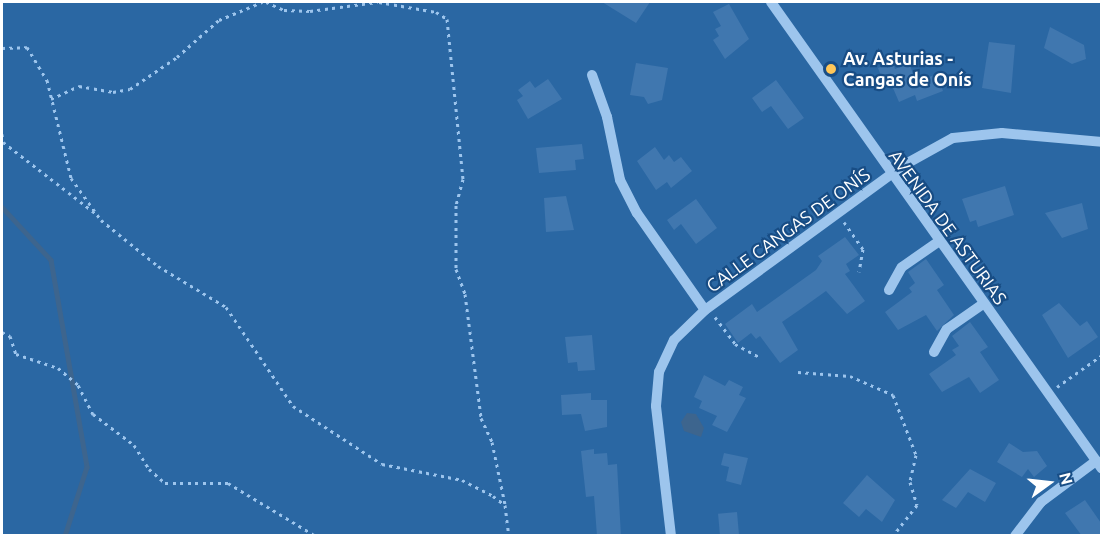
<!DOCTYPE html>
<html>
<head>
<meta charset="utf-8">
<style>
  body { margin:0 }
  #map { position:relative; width:1103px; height:537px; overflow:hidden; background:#184d85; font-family:Ubuntu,sans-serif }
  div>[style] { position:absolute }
  .green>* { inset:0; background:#2a67a3; transform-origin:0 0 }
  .water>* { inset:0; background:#3d658e }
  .stream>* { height:4.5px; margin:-2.25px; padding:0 2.25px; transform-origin:2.25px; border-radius:2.25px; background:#3d658e }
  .building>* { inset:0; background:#4077af; transform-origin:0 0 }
  .path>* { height:3px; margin-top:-1.5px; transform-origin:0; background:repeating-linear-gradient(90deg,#9dc5ed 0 3px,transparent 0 7.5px) }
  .minor>* { height:10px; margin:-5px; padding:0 5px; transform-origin:5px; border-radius:5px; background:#9dc5ed }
  .dots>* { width:16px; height:16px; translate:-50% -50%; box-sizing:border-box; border:3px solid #184d85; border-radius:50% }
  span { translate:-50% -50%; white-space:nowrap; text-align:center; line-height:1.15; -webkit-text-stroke:4.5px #184d85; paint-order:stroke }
  .poi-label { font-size:18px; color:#fff; font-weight:700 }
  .left { translate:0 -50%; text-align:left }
  .street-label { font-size:18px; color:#fff }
  .frame { position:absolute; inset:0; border:3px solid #fff; pointer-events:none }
  .north { position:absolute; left:1019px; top:453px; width:60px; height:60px; -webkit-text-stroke:4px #184d85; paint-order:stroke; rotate:75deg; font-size:16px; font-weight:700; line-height:24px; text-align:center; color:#fff }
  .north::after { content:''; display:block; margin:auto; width:21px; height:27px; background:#fff; clip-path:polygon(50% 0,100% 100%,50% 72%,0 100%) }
</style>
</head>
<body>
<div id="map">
  <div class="green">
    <i style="left:2px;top:2px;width:1099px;height:533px"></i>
  </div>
  <div class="water">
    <i style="clip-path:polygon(687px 413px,696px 414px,704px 428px,701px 437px,684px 431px,681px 422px)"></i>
  </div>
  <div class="stream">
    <i style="left:2px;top:207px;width:72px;rotate:47.2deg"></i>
    <i style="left:51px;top:260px;width:210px;rotate:80.1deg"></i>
    <i style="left:87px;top:467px;width:72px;rotate:107.7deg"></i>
  </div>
  <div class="building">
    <i style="clip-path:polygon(602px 2px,650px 2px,636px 23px)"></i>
    <i style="clip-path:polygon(729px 4px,749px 39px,725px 59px,713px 40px,719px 36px,715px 29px,721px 26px,713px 12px)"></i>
    <i style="clip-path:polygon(1050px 27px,1084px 45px,1086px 59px,1072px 64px,1044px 48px)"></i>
    <i style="clip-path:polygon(989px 42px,1015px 45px,1011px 93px,982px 88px)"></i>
    <i style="clip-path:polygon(893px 62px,895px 69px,909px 63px,916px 82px,937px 74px,943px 91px,917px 101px,915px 95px,899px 102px,890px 81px,884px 84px,878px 68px)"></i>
    <i style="clip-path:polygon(636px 63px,668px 68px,662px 100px,648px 104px,644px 97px,630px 95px)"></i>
    <i style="clip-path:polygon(548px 79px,562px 99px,528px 119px,517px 100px,523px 96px,518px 90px,530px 81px,535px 88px)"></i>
    <i style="clip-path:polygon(776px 80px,804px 118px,788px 129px,771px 106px,762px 112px,752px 98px)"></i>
    <i style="clip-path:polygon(582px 144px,584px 159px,575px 160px,576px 170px,539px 173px,536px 148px)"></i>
    <i style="clip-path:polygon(655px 147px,664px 160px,669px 155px,674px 162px,681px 157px,692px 171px,671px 188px,667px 182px,656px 190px,637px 161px)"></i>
    <i style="clip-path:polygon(1005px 186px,1014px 215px,978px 227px,976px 220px,970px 222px,962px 199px)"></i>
    <i style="clip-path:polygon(566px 196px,574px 230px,546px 232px,544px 198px)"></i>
    <i style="clip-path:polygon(696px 199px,717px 228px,696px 244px,681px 224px,674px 230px,667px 220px)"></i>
    <i style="clip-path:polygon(1082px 203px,1088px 229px,1062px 238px,1045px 213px)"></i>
    <i style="clip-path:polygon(845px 237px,859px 255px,846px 264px,850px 271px,845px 274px,865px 301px,847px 314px,826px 291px,798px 311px,782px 322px,798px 350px,780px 363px,760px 336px,756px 339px,751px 333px,738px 343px,725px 324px,752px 304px,757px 312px,816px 270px,822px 261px,818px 256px)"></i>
    <i style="clip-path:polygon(926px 259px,944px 285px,937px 290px,954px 315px,937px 331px,926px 315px,898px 330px,885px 312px,912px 292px,909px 288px,915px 283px,908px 272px)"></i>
    <i style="clip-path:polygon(1059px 303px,1080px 326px,1087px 321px,1098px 337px,1068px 358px,1042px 315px)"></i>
    <i style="clip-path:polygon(970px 322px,988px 347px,980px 352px,999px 380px,980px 393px,969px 377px,942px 392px,929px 374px,956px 355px,952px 350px,959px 346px,952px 336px)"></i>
    <i style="clip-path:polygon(592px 335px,595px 370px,578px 371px,577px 362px,568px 363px,565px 337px)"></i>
    <i style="clip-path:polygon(704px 375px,725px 386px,729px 380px,743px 387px,739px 395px,746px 398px,727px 432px,712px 425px,717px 416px,699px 408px,702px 401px,694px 397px)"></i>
    <i style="clip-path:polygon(591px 393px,591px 400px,607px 400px,607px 427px,585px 431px,581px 414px,562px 415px,561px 395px)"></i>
    <i style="clip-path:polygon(1009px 443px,1023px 452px,1037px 451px,1047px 466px,1034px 477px,1028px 469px,1022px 477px,997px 462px)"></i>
    <i style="clip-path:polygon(594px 449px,594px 454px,607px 453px,608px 465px,617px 464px,621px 536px,597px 536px,594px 496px,586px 497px,581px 451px)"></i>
    <i style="clip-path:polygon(724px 453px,748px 458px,741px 485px,726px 481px,729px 467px,721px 465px)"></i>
    <i style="clip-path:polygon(970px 469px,996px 483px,985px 502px,968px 492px,956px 508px,942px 500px)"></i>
    <i style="clip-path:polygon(867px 475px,895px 500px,882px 522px,866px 509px,859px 517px,843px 503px)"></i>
    <i style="clip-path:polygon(1085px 500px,1101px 523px,1101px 536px,1082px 536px,1065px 513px)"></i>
    <i style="left:737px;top:512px;width:24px;height:19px;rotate:85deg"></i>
  </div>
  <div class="path">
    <i style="left:266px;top:2px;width:20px;rotate:24deg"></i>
    <i style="left:284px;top:10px;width:26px;rotate:2deg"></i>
    <i style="left:310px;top:11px;width:68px;rotate:-7.7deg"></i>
    <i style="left:379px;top:2px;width:58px;rotate:10deg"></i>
    <i style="left:436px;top:12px;width:13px;rotate:32deg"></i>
    <i style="left:447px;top:19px;width:161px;rotate:84.3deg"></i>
    <i style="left:463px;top:179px;width:27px;rotate:105deg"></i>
    <i style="left:456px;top:205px;width:64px;rotate:90deg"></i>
    <i style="left:456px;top:269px;width:27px;rotate:70deg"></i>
    <i style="left:465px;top:294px;width:125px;rotate:82.6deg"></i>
    <i style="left:481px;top:418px;width:26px;rotate:65deg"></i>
    <i style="left:492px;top:442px;width:63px;rotate:78.2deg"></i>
    <i style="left:2px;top:48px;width:25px;rotate:-2deg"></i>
    <i style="left:27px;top:47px;width:39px;rotate:59deg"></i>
    <i style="left:47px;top:80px;width:101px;rotate:76.2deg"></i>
    <i style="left:71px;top:178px;width:52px;rotate:54.5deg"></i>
    <i style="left:101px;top:220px;width:73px;rotate:38.9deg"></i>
    <i style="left:158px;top:266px;width:79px;rotate:31.1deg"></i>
    <i style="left:226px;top:307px;width:120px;rotate:55.9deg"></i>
    <i style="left:293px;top:406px;width:106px;rotate:33.1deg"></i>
    <i style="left:382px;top:464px;width:82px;rotate:11.3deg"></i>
    <i style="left:462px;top:480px;width:35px;rotate:27deg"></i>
    <i style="left:493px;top:496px;width:15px;rotate:37deg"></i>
    <i style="left:505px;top:505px;width:31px;rotate:83deg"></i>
    <i style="left:51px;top:99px;width:31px;rotate:-25deg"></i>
    <i style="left:79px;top:86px;width:35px;rotate:10deg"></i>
    <i style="left:113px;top:92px;width:17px;rotate:-10deg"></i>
    <i style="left:130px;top:89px;width:57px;rotate:-34.2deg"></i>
    <i style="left:177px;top:57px;width:56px;rotate:-41.4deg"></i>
    <i style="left:219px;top:20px;width:47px;rotate:-22.7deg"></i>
    <i style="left:2px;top:134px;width:8px;rotate:83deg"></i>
    <i style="left:3px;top:142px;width:116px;rotate:37.7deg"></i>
    <i style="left:844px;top:222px;width:33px;rotate:55deg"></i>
    <i style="left:863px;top:249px;width:23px;rotate:100deg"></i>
    <i style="left:715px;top:317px;width:34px;rotate:53deg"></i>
    <i style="left:735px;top:344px;width:26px;rotate:28deg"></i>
    <i style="left:2px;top:332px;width:9px;rotate:27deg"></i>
    <i style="left:10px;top:336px;width:19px;rotate:72deg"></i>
    <i style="left:16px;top:354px;width:44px;rotate:18.4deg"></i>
    <i style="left:58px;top:368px;width:26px;rotate:40deg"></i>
    <i style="left:78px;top:385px;width:33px;rotate:63deg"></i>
    <i style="left:93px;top:414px;width:51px;rotate:37.1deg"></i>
    <i style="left:134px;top:445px;width:28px;rotate:58deg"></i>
    <i style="left:149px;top:469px;width:21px;rotate:41deg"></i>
    <i style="left:165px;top:483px;width:63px"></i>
    <i style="left:228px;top:483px;width:103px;rotate:31.1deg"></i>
    <i style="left:798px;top:372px;width:52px;rotate:4.4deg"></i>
    <i style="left:850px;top:376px;width:47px;rotate:23.8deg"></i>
    <i style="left:893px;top:395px;width:64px;rotate:69deg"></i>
    <i style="left:916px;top:455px;width:28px;rotate:103deg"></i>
    <i style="left:910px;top:482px;width:24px;rotate:73deg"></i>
    <i style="left:917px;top:505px;width:39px;rotate:128deg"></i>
    <i style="left:1057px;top:387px;width:55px;rotate:-35.4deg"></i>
  </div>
  <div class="minor">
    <i style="left:771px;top:2px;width:572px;rotate:54.67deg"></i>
    <i style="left:592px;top:75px;width:45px;rotate:70.3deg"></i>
    <i style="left:607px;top:117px;width:64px;rotate:78.3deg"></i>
    <i style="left:620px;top:180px;width:37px;rotate:63deg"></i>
    <i style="left:637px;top:213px;width:118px;rotate:55deg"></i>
    <i style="left:889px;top:290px;width:26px;rotate:-61deg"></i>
    <i style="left:902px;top:267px;width:44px;rotate:-34.8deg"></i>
    <i style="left:934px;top:352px;width:26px;rotate:-61deg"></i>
    <i style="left:947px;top:329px;width:44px;rotate:-34.8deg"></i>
    <i style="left:671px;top:536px;width:131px;rotate:-96.6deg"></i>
    <i style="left:656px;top:406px;width:34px;rotate:-85deg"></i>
    <i style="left:659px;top:372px;width:35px;rotate:-65deg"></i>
    <i style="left:674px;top:340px;width:43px;rotate:-44.1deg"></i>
    <i style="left:705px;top:310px;width:246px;rotate:-36.1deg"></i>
    <i style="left:904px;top:165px;width:56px;rotate:-28.9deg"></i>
    <i style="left:953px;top:138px;width:49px;rotate:-5.8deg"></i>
    <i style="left:1002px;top:133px;width:100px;rotate:5.1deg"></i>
    <i style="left:1015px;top:536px;width:43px;rotate:-52.6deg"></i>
    <i style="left:1041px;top:502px;width:69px;rotate:-36.7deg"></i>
  </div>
  <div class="dots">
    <i style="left:831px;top:69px;background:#ffc759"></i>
  </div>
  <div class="poi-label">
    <span class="left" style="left:843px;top:69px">Av. Asturias -<br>Cangas de Onís</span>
  </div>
  <div class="street-label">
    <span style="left:948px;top:227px;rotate:54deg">AVENIDA DE ASTURIAS</span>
    <span style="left:788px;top:230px;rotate:-36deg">CALLE CANGAS DE ONÍS</span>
  </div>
  <div class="frame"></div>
  <div class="north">N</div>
</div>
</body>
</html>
